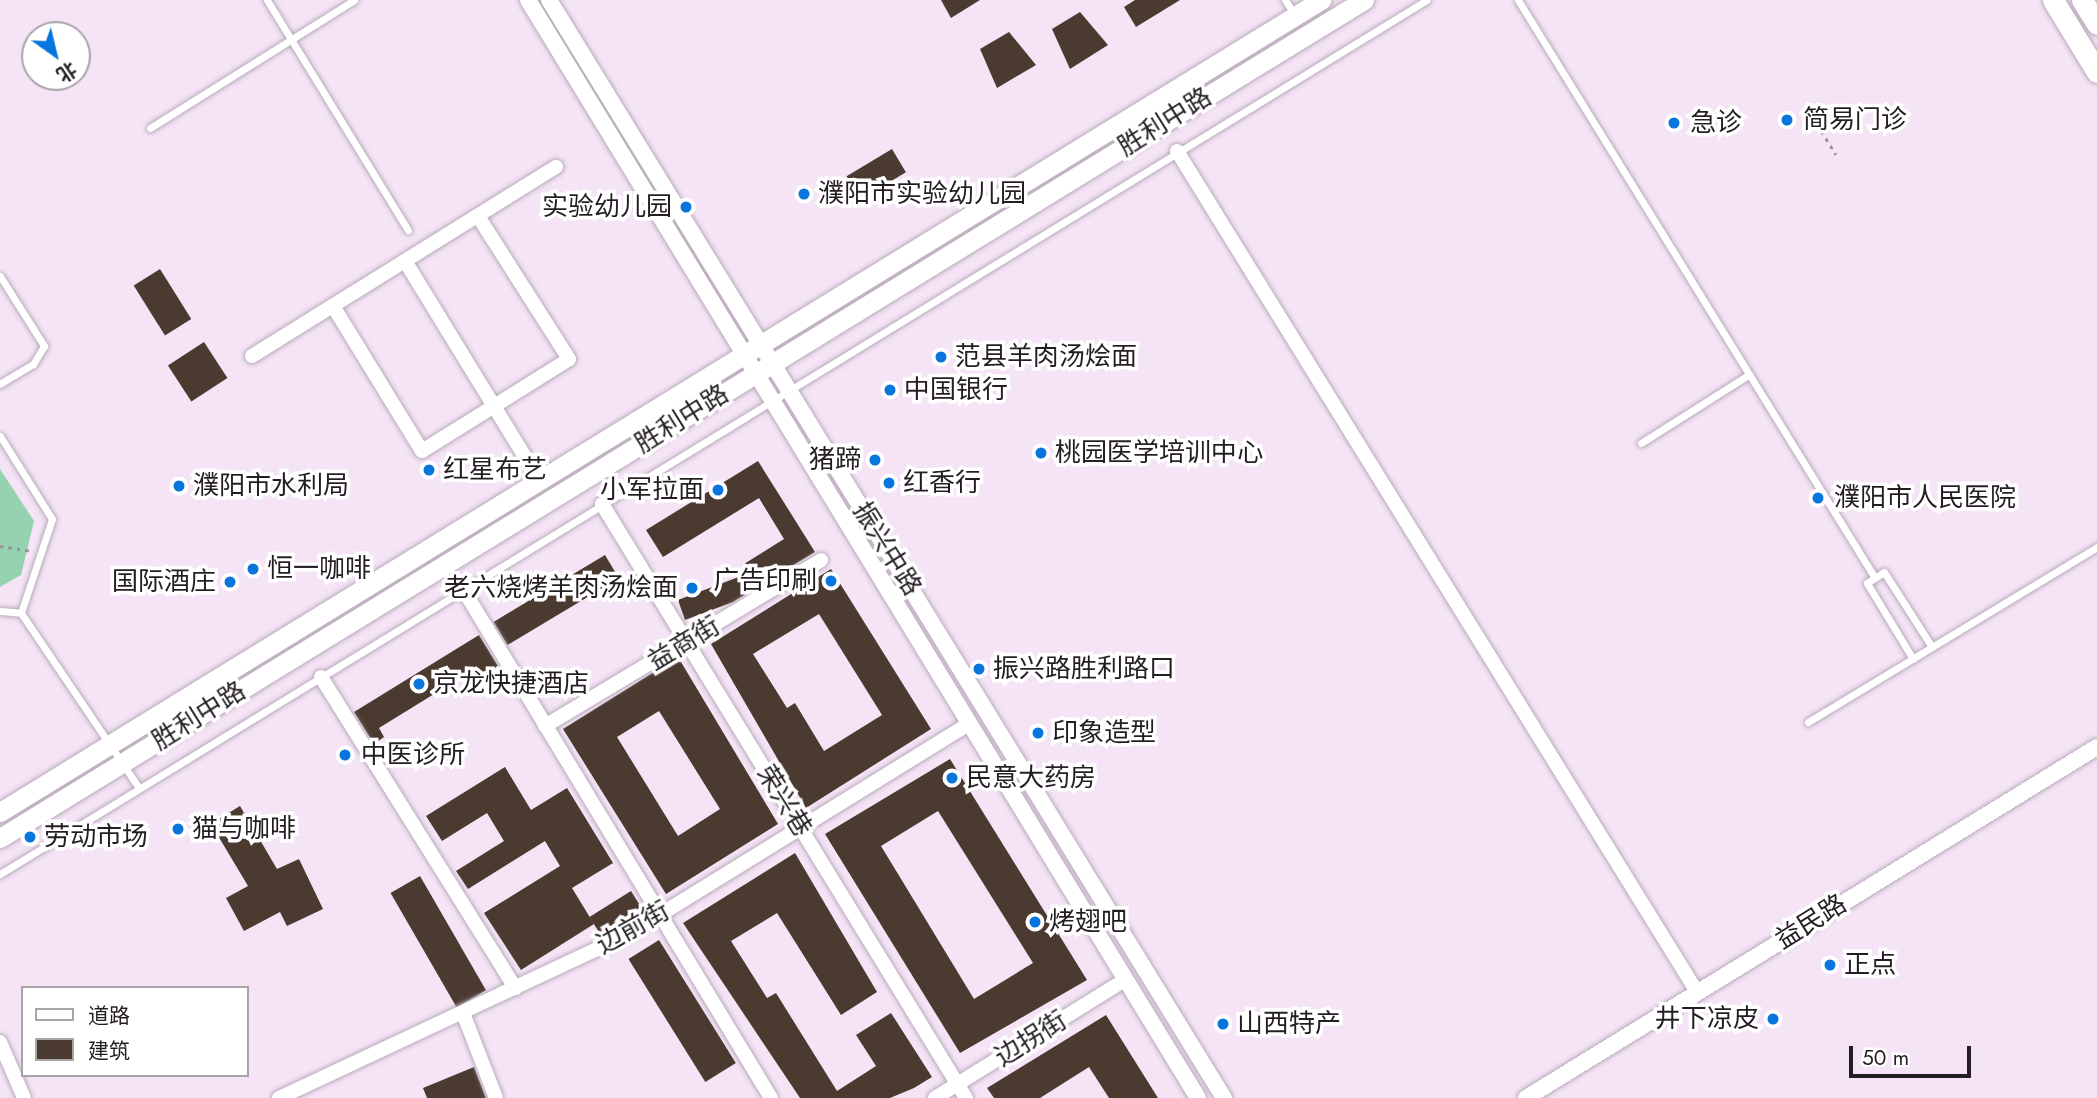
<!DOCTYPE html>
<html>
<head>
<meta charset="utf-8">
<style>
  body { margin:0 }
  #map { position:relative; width:2097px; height:1098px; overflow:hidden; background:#f4e4f6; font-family:Jost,"Noto Sans SC",sans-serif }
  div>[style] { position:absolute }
  .green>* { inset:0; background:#95d2af }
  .building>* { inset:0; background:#4a3a30; transform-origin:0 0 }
  .path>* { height:2.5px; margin-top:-1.25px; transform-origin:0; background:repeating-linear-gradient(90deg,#9d919e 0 3.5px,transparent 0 8.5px) }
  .roads { filter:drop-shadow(0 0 2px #b9aabb) drop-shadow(0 0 2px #b9aabb) }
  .service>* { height:7px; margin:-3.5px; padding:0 3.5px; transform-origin:3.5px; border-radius:3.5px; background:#fff }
  .minor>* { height:14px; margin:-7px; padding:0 7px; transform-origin:7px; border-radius:7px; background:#fff }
  .tertiary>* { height:16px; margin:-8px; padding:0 8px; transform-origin:8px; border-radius:8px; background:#fff }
  .secondary>* { height:19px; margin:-9.5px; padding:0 9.5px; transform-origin:9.5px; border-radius:9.5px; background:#fff }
  .primary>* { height:21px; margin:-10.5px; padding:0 10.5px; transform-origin:10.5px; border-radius:10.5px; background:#fff }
  .dots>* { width:19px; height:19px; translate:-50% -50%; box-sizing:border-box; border:4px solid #fff; border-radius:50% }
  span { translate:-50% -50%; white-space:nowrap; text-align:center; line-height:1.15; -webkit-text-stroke:7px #fff; paint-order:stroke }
  .poi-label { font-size:26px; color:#241e24 }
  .left { translate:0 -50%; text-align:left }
  .right { translate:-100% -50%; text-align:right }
  .street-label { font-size:26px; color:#241e24 }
  .legend { position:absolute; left:21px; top:986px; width:228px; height:91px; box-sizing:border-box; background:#fff; border:2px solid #a7a5a7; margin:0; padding:9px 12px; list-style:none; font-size:21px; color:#241e24 }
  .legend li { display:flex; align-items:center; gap:14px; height:35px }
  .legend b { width:35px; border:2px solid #a7a5a7 }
  .north { position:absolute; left:21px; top:21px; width:70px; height:70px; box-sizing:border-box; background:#fff; border:2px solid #a7a5a7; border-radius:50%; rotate:146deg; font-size:19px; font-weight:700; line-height:28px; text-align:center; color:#241e24 }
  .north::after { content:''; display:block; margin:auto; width:24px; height:32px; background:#0775dc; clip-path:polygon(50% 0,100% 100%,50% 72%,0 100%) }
  .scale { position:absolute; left:1849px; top:1046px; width:122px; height:32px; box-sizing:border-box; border:4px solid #241e24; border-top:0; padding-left:9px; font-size:21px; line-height:24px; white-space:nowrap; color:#241e24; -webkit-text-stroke:5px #fff; paint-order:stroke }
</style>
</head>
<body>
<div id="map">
  <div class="green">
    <i style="clip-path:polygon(0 469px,34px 521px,21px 575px,0 587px)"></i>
  </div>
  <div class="building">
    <i style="clip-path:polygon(941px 0,980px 0,951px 18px)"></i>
    <i style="clip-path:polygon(1135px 0,1180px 0,1136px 27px,1124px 7px)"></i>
    <i style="clip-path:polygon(1080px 12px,1108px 45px,1070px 69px,1052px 29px)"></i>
    <i style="clip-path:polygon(1009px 32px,1036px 65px,997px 88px,980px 49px)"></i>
    <i style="left:892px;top:149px;width:27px;height:53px;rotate:59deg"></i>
    <i style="left:160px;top:269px;width:59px;height:31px;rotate:58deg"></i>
    <i style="left:204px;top:342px;width:43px;height:43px;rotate:57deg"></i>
    <i style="clip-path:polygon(758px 461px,815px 552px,733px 602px,685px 620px,678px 600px,749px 573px,744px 564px,784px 539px,759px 498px,663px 557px,646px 530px)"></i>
    <i style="left:605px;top:555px;width:27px;height:130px;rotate:59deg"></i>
    <i style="clip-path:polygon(evenodd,831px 569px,931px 729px,806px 808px,711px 644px,831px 569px,819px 614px,882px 715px,824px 751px,795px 703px,787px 708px,753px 654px,819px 614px)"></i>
    <i style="clip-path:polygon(479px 635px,498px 666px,478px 678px,473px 670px,379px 728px,384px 737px,374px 744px,354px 712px)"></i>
    <i style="clip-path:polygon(evenodd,678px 657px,778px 824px,666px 894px,563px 729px,678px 657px,659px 711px,720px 809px,678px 836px,617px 737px,659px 711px)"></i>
    <i style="clip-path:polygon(evenodd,950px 759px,1087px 980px,960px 1053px,825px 834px,950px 759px,938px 811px,1033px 963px,974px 999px,881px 846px,938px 811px)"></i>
    <i style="clip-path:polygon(505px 767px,531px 810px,567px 788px,613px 863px,572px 888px,594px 924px,521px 970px,484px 913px,560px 866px,545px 841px,468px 889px,456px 871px,504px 841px,487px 813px,442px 841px,426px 816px)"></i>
    <i style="clip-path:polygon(240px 806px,277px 869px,299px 859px,323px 909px,287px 926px,280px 912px,244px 931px,226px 898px,248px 886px,211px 824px)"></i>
    <i style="clip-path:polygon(795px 853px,877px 992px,841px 1015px,777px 913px,731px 941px,767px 998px,776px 993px,837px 1091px,876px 1066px,856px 1035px,891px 1013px,932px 1077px,914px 1088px,890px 1098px,800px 1098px,683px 923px)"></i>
    <i style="left:420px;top:876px;width:132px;height:34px;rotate:60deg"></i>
    <i style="left:631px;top:891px;width:19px;height:49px;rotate:58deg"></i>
    <i style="left:659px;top:940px;width:145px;height:36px;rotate:58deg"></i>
    <i style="clip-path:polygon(1106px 1015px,1158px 1098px,1109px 1098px,1089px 1067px,1040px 1098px,994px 1098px,987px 1088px)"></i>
    <i style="clip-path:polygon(474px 1067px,486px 1098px,427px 1098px,423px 1088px)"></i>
  </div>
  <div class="path">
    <i style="left:1817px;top:124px;width:36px;rotate:58deg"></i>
    <i style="left:0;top:546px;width:31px;rotate:9deg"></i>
  </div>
  <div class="roads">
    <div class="service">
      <i style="left:267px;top:0;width:270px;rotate:58.5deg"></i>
      <i style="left:1285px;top:0;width:18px;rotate:56deg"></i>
      <i style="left:1518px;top:0;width:679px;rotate:58.3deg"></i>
      <i style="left:150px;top:128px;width:241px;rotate:-32.1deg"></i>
      <i style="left:0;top:276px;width:83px;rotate:57.8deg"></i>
      <i style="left:44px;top:346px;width:21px;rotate:121deg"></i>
      <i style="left:33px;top:364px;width:39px;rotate:149deg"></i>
      <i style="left:0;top:436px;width:98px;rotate:57.9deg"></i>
      <i style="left:52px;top:519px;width:99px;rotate:108.3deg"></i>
      <i style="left:1641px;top:443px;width:127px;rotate:-32.4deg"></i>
      <i style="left:0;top:611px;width:21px;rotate:5deg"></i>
      <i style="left:21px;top:613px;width:211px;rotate:56deg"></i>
      <i style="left:1913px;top:659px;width:89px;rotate:-121.2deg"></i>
      <i style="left:1867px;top:583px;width:20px;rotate:-33deg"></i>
      <i style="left:1884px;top:572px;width:89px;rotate:57.4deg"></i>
      <i style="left:1808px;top:722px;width:338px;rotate:-31.2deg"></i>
      <i style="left:0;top:874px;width:1673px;rotate:-31.49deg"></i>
    </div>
    <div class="minor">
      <i style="left:1177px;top:151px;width:989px;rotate:58.27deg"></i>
      <i style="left:405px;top:261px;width:258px;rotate:58.5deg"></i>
      <i style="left:333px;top:306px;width:170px;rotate:58.5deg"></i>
      <i style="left:422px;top:451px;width:173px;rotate:-32deg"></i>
      <i style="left:569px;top:359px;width:169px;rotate:-122.5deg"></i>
      <i style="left:252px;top:356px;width:358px;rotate:-31.9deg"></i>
      <i style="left:602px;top:504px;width:697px;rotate:58.5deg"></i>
      <i style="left:463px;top:589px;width:595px;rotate:58.82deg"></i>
      <i style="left:321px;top:677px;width:367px;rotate:58deg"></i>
      <i style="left:545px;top:726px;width:322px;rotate:-31deg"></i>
      <i style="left:463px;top:1013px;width:91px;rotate:68.8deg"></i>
      <i style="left:0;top:1042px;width:61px;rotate:66.8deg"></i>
      <i style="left:279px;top:1098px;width:384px;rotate:-25.1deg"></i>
      <i style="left:627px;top:935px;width:401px;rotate:-31.7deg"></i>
      <i style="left:935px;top:1098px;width:225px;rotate:-31.9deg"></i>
    </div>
    <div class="tertiary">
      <i style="left:528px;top:0;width:1286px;rotate:58.61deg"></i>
      <i style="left:549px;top:0;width:1289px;rotate:58.42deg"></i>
      <i style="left:1526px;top:1098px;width:670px;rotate:-31.58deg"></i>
    </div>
    <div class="secondary">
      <i style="left:0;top:812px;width:1551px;rotate:-31.58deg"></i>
      <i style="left:0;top:838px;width:1601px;rotate:-31.57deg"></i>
    </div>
    <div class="primary">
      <i style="left:2053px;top:0;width:84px;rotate:58.6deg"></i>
      <i style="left:2082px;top:0;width:28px;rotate:58deg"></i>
    </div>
  </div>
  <div class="dots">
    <i style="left:1787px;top:120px;background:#0775dc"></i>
    <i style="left:1674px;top:123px;background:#0775dc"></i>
    <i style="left:804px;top:194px;background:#0775dc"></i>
    <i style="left:686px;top:207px;background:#0775dc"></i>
    <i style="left:941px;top:357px;background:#0775dc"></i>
    <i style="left:890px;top:390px;background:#0775dc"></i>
    <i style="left:1041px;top:453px;background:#0775dc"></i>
    <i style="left:875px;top:460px;background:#0775dc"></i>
    <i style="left:429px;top:470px;background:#0775dc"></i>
    <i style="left:889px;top:483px;background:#0775dc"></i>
    <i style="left:179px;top:486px;background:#0775dc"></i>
    <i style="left:718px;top:490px;background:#0775dc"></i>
    <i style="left:1818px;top:498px;background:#0775dc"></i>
    <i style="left:253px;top:569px;background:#0775dc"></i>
    <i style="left:831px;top:581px;background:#0775dc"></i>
    <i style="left:230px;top:582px;background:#0775dc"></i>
    <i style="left:692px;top:588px;background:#0775dc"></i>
    <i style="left:979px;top:669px;background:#0775dc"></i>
    <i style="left:419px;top:684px;background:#0775dc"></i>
    <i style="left:1038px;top:733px;background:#0775dc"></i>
    <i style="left:345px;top:755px;background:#0775dc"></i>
    <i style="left:952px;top:778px;background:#0775dc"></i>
    <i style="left:178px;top:829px;background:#0775dc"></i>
    <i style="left:30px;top:837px;background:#0775dc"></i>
    <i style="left:1035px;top:922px;background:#0775dc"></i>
    <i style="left:1830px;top:965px;background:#0775dc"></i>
    <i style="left:1773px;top:1019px;background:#0775dc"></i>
    <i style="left:1223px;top:1024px;background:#0775dc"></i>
  </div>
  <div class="poi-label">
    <span class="left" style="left:1803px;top:120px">简易门诊</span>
    <span class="left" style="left:1690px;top:123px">急诊</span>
    <span class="left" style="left:818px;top:194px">濮阳市实验幼儿园</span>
    <span class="right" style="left:672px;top:207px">实验幼儿园</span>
    <span class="left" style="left:955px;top:357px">范县羊肉汤烩面</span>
    <span class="left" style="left:904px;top:390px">中国银行</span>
    <span class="left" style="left:1055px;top:453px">桃园医学培训中心</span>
    <span class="right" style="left:861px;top:460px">猪蹄</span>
    <span class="left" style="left:443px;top:470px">红星布艺</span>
    <span class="left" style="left:903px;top:483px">红香行</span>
    <span class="left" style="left:193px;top:486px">濮阳市水利局</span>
    <span class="right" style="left:704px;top:490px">小军拉面</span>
    <span class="left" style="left:1834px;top:498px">濮阳市人民医院</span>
    <span class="left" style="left:267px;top:569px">恒一咖啡</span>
    <span class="right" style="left:817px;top:581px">广告印刷</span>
    <span class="right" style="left:216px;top:582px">国际酒庄</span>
    <span class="right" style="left:678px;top:588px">老六烧烤羊肉汤烩面</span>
    <span class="left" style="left:993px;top:669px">振兴路胜利路口</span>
    <span class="left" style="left:433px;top:684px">京龙快捷酒店</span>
    <span class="left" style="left:1052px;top:733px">印象造型</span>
    <span class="left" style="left:361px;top:755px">中医诊所</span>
    <span class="left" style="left:966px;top:778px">民意大药房</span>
    <span class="left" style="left:192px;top:829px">猫与咖啡</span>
    <span class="left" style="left:44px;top:837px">劳动市场</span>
    <span class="left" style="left:1049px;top:922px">烤翅吧</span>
    <span class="left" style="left:1844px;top:965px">正点</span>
    <span class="right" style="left:1759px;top:1019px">井下凉皮</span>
    <span class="left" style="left:1237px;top:1024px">山西特产</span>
  </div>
  <div class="street-label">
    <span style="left:1165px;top:122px;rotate:-32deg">胜利中路</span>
    <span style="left:682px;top:419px;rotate:-32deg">胜利中路</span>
    <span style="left:887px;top:549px;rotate:58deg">振兴中路</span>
    <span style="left:684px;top:644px;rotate:-31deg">益商街</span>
    <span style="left:199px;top:716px;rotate:-32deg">胜利中路</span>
    <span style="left:784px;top:801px;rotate:58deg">荣兴巷</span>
    <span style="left:1811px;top:922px;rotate:-32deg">益民路</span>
    <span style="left:633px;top:928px;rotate:-29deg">边前街</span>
    <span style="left:1031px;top:1039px;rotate:-32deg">边拐街</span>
  </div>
  <ul class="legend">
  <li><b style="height:9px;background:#fff"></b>道路</li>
  <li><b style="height:19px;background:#4a3a30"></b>建筑</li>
  </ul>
  <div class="north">北</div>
  <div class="scale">50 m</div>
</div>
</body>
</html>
